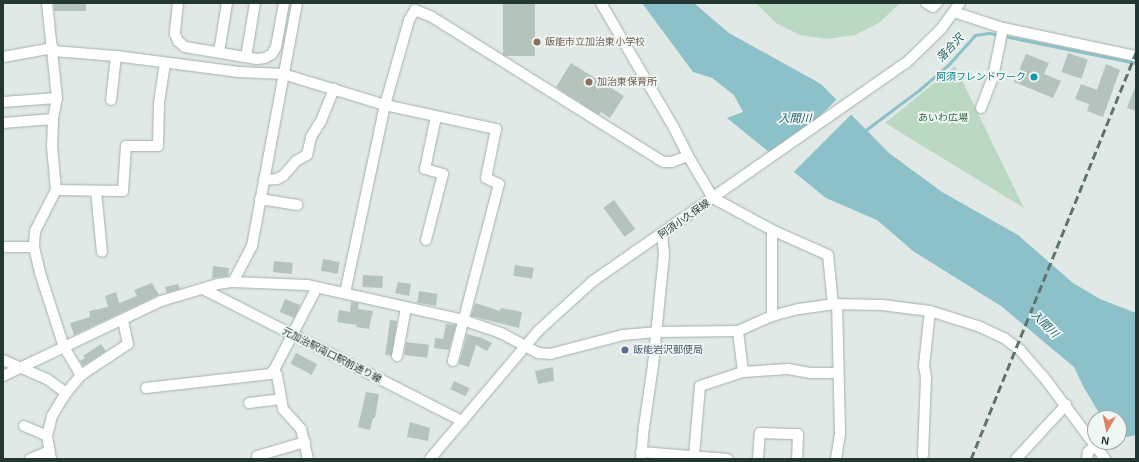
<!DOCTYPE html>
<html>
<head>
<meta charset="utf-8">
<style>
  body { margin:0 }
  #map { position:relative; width:1139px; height:462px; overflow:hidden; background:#e0e9e5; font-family:Helvetica,"Noto Sans JP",sans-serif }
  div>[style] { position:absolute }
  .green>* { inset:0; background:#bbd8c2 }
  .water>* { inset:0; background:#8dc1c9 }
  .pier>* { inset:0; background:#e0e9e5; transform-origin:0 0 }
  .stream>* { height:3px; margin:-1.5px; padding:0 1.5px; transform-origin:1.5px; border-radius:1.5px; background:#8dc1c9 }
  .building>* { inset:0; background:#b5c3bd; transform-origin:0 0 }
  .roads { filter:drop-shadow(0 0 1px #a3b0ab) drop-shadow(0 0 1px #a3b0ab) }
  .minor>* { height:10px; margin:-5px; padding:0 5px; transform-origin:5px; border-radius:5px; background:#fff }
  .rail>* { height:3px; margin-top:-1.5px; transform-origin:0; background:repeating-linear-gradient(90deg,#5d736c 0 8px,transparent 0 12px) }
  .dots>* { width:11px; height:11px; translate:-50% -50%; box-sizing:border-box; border:2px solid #f0f6f3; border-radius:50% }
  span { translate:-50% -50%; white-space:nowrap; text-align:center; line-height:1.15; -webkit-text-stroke:3.5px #f0f6f3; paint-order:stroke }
  .education-label { font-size:10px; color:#785e54 }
  .left { translate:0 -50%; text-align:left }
  .culture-label { font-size:10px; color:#0d838f }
  .right { translate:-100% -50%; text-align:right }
  .park-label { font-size:10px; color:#316946 }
  .street-label { font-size:10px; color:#223731 }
  .service-label { font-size:10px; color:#4e5e75 }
  .water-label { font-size:11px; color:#23616c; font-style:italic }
  .frame { position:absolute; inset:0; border:4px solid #223731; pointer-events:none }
  .north { position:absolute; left:1087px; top:410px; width:40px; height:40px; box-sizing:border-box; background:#f0f6f3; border:1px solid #9eaaa5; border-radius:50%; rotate:189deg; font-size:11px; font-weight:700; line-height:16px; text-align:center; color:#223731 }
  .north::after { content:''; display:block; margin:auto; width:14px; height:18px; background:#e28164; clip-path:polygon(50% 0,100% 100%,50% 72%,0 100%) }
</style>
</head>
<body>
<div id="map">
  <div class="green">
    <i style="clip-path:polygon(756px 3px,900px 3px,879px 23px,855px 35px,827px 39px,800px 35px,776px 23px)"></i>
    <i style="clip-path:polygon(955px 66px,1024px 208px,885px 123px)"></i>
  </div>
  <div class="water">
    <i style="clip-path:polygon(642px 3px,694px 3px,729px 33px,821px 84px,889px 153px,942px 192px,1018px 235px,1073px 283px,1100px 299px,1136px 313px,1136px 435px,1127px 437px,1119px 434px,1119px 418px,1102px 418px,1083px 386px,1074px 367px,1001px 306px,913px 251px,877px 220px,826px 198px,727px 118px,743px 112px,734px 95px,712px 78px,693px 72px)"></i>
  </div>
  <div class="pier">
    <i style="left:838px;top:98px;width:21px;height:91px;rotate:45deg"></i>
  </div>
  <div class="stream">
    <i style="left:863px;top:132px;width:70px;rotate:-36.9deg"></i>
    <i style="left:919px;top:90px;width:40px;rotate:-41deg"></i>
    <i style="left:949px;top:64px;width:39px;rotate:-48deg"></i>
    <i style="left:975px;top:35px;width:14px;rotate:-8deg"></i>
    <i style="left:989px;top:33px;width:150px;rotate:11.5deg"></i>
  </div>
  <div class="building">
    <i style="left:54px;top:3px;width:32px;height:8px"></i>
    <i style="left:503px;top:3px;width:32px;height:53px"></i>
    <i style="left:1068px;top:53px;width:21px;height:20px;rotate:19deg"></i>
    <i style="clip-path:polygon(1026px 54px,1049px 63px,1044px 74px,1061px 81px,1053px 98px,1014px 82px)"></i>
    <i style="clip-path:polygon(571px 63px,624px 96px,610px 118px,601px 112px,599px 115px,556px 87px)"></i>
    <i style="clip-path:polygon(1106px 64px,1120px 70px,1103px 117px,1087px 111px,1089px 104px,1075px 99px,1081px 84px,1097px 90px)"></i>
    <i style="clip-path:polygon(1135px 87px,1136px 87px,1136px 111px,1127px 108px)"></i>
    <i style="left:614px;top:200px;width:36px;height:13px;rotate:54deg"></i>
    <i style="left:323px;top:259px;width:17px;height:12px;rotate:10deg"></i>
    <i style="left:274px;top:261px;width:19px;height:11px;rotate:6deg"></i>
    <i style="left:515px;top:265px;width:19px;height:11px;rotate:9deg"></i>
    <i style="clip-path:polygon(213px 266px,229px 268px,228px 276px,212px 278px)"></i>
    <i style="left:363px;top:275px;width:20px;height:12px;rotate:3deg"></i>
    <i style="clip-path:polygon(398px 282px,411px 284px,409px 296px,395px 293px)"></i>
    <i style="clip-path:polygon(152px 283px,159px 295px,74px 335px,70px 323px,90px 317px,89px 311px,108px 307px,105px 296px,116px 292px,119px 303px,137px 296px,134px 290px)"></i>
    <i style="clip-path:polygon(178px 284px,180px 289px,167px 293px,165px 287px)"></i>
    <i style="left:419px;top:291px;width:19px;height:12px;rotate:9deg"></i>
    <i style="left:285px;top:299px;width:16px;height:14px;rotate:22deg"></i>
    <i style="clip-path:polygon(351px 302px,359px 303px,358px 309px,373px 311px,369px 329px,356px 327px,357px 325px,337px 322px,339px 310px,350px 312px)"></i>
    <i style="clip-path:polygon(475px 303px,500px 311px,501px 308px,522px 312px,519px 328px,471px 316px)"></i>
    <i style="left:390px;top:320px;width:7px;height:35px;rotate:8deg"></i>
    <i style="clip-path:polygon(446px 324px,456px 325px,449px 350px,434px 348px,435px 338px,443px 339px)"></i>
    <i style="clip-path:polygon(467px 334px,482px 338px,492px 343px,487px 351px,476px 345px,469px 367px,459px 364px)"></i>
    <i style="left:406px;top:342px;width:23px;height:13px;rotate:7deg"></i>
    <i style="clip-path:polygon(101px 344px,106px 351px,83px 366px,80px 361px,85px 358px,83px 356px)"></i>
    <i style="left:296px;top:353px;width:24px;height:12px;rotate:28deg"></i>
    <i style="clip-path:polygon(553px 367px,554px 381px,538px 384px,535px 371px)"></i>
    <i style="left:454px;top:381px;width:17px;height:9px;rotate:25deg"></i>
    <i style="clip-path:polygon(366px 392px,379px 394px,375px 418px,373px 418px,370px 430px,358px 427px)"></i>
    <i style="clip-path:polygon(410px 422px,430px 428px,428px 441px,407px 437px)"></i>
  </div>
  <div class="roads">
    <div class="minor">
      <i style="left:47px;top:3px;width:96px;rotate:84deg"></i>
      <i style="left:57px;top:98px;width:21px;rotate:101deg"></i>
      <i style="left:53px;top:119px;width:27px;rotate:92deg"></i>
      <i style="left:52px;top:146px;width:44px;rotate:84.8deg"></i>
      <i style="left:56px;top:190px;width:46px;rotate:117.1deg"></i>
      <i style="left:35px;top:231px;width:16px;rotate:94deg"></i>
      <i style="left:34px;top:247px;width:27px;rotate:77deg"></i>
      <i style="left:40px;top:273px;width:78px;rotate:72deg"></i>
      <i style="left:64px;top:347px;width:33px;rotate:59deg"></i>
      <i style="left:178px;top:3px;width:31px;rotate:96deg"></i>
      <i style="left:175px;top:34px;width:8px;rotate:67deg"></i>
      <i style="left:178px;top:41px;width:9px;rotate:41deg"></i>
      <i style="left:185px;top:47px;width:73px;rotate:9.5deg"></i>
      <i style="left:257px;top:59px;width:8px;rotate:-7deg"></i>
      <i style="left:265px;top:58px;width:8px;rotate:-30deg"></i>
      <i style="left:272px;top:54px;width:8px;rotate:-60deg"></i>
      <i style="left:276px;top:47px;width:45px;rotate:-79.7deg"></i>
      <i style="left:601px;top:3px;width:145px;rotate:59.7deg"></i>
      <i style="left:674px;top:128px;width:31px;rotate:63deg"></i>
      <i style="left:688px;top:156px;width:49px;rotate:59.2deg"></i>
      <i style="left:713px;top:198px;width:67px;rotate:28.5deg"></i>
      <i style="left:772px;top:230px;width:61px;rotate:24.1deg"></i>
      <i style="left:828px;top:255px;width:49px;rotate:84.2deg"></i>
      <i style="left:926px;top:3px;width:8px;rotate:30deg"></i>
      <i style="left:933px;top:7px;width:6px;rotate:-45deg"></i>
      <i style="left:954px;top:12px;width:52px;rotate:18.1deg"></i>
      <i style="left:1003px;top:28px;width:136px;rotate:11.9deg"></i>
      <i style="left:53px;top:51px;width:63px;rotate:4.5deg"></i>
      <i style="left:116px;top:56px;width:124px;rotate:7.4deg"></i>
      <i style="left:239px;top:72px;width:44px;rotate:2.6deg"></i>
      <i style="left:283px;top:74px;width:107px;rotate:16.9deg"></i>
      <i style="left:385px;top:105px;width:114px;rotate:12.2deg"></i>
      <i style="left:496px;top:129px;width:50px;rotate:101.5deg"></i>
      <i style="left:486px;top:178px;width:14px;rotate:25deg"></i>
      <i style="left:499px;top:184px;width:183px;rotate:104.6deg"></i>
      <i style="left:219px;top:52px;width:50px;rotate:-80.7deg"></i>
      <i style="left:3px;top:57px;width:51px;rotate:-10.2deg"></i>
      <i style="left:246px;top:57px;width:55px;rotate:-80.5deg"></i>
      <i style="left:111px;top:100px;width:44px;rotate:-83.5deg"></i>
      <i style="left:3px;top:102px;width:54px;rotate:-4.2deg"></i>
      <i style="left:981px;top:108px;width:33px;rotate:-69deg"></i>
      <i style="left:993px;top:77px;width:50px;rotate:-78.5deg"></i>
      <i style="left:3px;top:123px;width:50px;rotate:-4.6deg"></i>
      <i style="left:264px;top:180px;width:13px;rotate:-4deg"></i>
      <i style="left:277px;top:179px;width:7px;rotate:-27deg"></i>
      <i style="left:283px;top:176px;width:20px;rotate:-49deg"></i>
      <i style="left:296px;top:161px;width:13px;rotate:-29deg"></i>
      <i style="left:307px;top:155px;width:18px;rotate:-77deg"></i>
      <i style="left:311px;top:137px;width:19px;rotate:-58deg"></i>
      <i style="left:321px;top:121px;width:35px;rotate:-68deg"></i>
      <i style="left:56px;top:190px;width:67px;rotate:0.9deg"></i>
      <i style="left:123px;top:191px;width:45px;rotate:-86.2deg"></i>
      <i style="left:126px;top:146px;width:32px"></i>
      <i style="left:158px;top:146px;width:43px;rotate:-88.7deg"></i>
      <i style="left:159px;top:103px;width:40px;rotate:-81.5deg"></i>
      <i style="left:96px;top:191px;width:61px;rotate:84.4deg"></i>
      <i style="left:260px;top:199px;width:38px;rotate:9deg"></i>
      <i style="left:772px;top:230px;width:86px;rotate:90deg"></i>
      <i style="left:426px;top:240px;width:68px;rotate:-75.6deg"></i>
      <i style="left:443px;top:174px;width:19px;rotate:-164deg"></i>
      <i style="left:425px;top:169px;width:53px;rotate:-78.1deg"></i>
      <i style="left:3px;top:247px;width:31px"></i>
      <i style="left:233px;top:282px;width:41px;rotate:-62.2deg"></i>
      <i style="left:252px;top:246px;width:247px;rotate:-79.5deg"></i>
      <i style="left:203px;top:289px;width:291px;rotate:27deg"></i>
      <i style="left:345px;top:293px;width:192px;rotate:-78deg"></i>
      <i style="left:385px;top:105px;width:88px;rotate:-74.2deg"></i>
      <i style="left:409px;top:20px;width:12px;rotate:-59deg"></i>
      <i style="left:415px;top:10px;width:18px;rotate:22deg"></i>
      <i style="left:432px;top:17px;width:267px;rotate:32.1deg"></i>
      <i style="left:658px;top:159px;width:7px;rotate:27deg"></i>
      <i style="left:664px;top:162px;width:8px"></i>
      <i style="left:672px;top:162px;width:17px;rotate:-21deg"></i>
      <i style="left:738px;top:331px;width:41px;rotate:83deg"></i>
      <i style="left:743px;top:372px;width:45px;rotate:-3.8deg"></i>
      <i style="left:788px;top:369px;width:22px;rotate:10deg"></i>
      <i style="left:810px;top:373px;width:28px"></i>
      <i style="left:397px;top:356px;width:49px;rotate:-79.4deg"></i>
      <i style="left:3px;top:360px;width:48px;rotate:23.4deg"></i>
      <i style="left:47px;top:379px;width:24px;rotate:36deg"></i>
      <i style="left:274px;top:370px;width:6px;rotate:59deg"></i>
      <i style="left:277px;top:375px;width:35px;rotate:80deg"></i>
      <i style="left:283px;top:409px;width:27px;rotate:48deg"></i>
      <i style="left:301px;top:429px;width:31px;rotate:77deg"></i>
      <i style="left:3px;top:376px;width:175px;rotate:-25.4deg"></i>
      <i style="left:161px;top:301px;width:59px;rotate:-16.6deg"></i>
      <i style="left:218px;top:284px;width:15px;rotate:-8deg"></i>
      <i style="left:233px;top:282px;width:74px;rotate:2.3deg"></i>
      <i style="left:307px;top:285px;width:160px;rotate:12.6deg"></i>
      <i style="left:463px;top:320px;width:40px;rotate:18.9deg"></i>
      <i style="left:501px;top:333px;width:42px;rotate:28.4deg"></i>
      <i style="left:538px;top:353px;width:12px;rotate:5deg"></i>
      <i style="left:550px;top:354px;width:75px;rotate:-14.6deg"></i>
      <i style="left:623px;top:335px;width:33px;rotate:-5deg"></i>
      <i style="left:656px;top:332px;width:82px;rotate:-0.7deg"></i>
      <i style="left:738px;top:331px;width:37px;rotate:-24deg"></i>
      <i style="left:772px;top:316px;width:28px;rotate:-15deg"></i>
      <i style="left:799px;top:309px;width:34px;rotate:-8deg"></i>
      <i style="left:833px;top:304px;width:49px;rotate:1.2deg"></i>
      <i style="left:882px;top:305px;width:48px;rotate:7.1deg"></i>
      <i style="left:930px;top:311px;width:50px;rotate:17.4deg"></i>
      <i style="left:978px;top:326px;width:29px;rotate:25deg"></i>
      <i style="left:1004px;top:338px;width:20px;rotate:37deg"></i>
      <i style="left:1020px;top:350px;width:35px;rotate:49deg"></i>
      <i style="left:1043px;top:376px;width:104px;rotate:53.2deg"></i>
      <i style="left:146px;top:388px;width:125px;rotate:-6.4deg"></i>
      <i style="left:270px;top:374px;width:6px;rotate:-45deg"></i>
      <i style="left:274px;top:370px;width:93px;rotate:-62.6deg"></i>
      <i style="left:249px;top:403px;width:32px;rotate:-7deg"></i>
      <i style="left:24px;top:426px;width:25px;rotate:23deg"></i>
      <i style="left:641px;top:452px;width:87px;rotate:4.6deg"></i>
      <i style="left:694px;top:455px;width:69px;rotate:-85deg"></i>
      <i style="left:700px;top:386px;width:45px;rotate:-18deg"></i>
      <i style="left:923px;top:455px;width:78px;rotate:-87.8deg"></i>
      <i style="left:926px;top:377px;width:11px;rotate:-100deg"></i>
      <i style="left:924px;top:366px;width:55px;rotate:-83.8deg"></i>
      <i style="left:257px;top:456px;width:50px;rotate:-16.3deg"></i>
      <i style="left:30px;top:459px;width:21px;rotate:-23deg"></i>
      <i style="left:51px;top:459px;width:23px;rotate:-100deg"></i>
      <i style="left:47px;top:436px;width:21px;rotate:-76deg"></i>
      <i style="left:52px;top:416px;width:27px;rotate:-59deg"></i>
      <i style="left:66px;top:393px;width:23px;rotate:-50deg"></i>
      <i style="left:81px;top:375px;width:56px;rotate:-33.4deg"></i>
      <i style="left:128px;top:344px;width:25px;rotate:-102deg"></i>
      <i style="left:430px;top:459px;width:167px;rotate:-49.8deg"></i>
      <i style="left:538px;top:331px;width:74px;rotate:-42.3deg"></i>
      <i style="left:593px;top:281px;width:381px;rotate:-34.9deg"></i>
      <i style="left:906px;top:63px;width:49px;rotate:-44.2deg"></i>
      <i style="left:941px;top:29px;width:32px;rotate:-54deg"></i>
      <i style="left:641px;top:459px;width:32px;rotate:-85deg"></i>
      <i style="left:644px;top:427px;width:63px;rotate:-81.7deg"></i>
      <i style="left:653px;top:365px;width:112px;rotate:-84.3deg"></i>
      <i style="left:664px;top:254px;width:20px;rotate:-96deg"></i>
      <i style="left:758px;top:459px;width:26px;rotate:-86deg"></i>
      <i style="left:760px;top:433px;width:38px;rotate:2deg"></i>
      <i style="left:798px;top:434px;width:25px;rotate:92deg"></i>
      <i style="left:836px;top:459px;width:26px;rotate:-81deg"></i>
      <i style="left:840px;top:433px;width:129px;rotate:-91.3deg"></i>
      <i style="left:1016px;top:459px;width:74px;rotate:-47.2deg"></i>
      <i style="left:1087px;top:459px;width:7px;rotate:-82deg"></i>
      <i style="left:1088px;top:452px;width:9px;rotate:-41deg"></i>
    </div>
  </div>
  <div class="rail">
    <i style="left:971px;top:459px;width:439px;rotate:-67.9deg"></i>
  </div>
  <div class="dots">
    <i style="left:537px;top:42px;background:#8d6e63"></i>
    <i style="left:1034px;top:77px;background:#0f9aa8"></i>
    <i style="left:589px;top:82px;background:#8d6e63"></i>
    <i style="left:625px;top:350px;background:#5c6f8a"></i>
  </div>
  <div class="education-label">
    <span class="left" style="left:545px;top:42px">飯能市立加治東小学校</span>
    <span class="left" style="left:597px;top:82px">加治東保育所</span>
  </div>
  <div class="culture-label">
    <span class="right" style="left:1026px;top:77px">阿須フレンドワーク</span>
  </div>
  <div class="park-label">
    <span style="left:943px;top:118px">あいわ広場</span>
  </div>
  <div class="street-label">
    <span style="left:684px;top:219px;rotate:-35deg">阿須小久保線</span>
    <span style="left:332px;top:355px;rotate:27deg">元加治駅南口駅前通り線</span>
  </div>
  <div class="service-label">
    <span class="left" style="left:633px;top:350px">飯能岩沢郵便局</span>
  </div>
  <div class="water-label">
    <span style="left:950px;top:48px;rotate:-46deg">落合沢</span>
    <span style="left:795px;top:118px">入間川</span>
    <span style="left:1045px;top:324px;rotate:45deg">入間川</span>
  </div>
  <div class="frame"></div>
  <div class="north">N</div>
</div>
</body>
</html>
